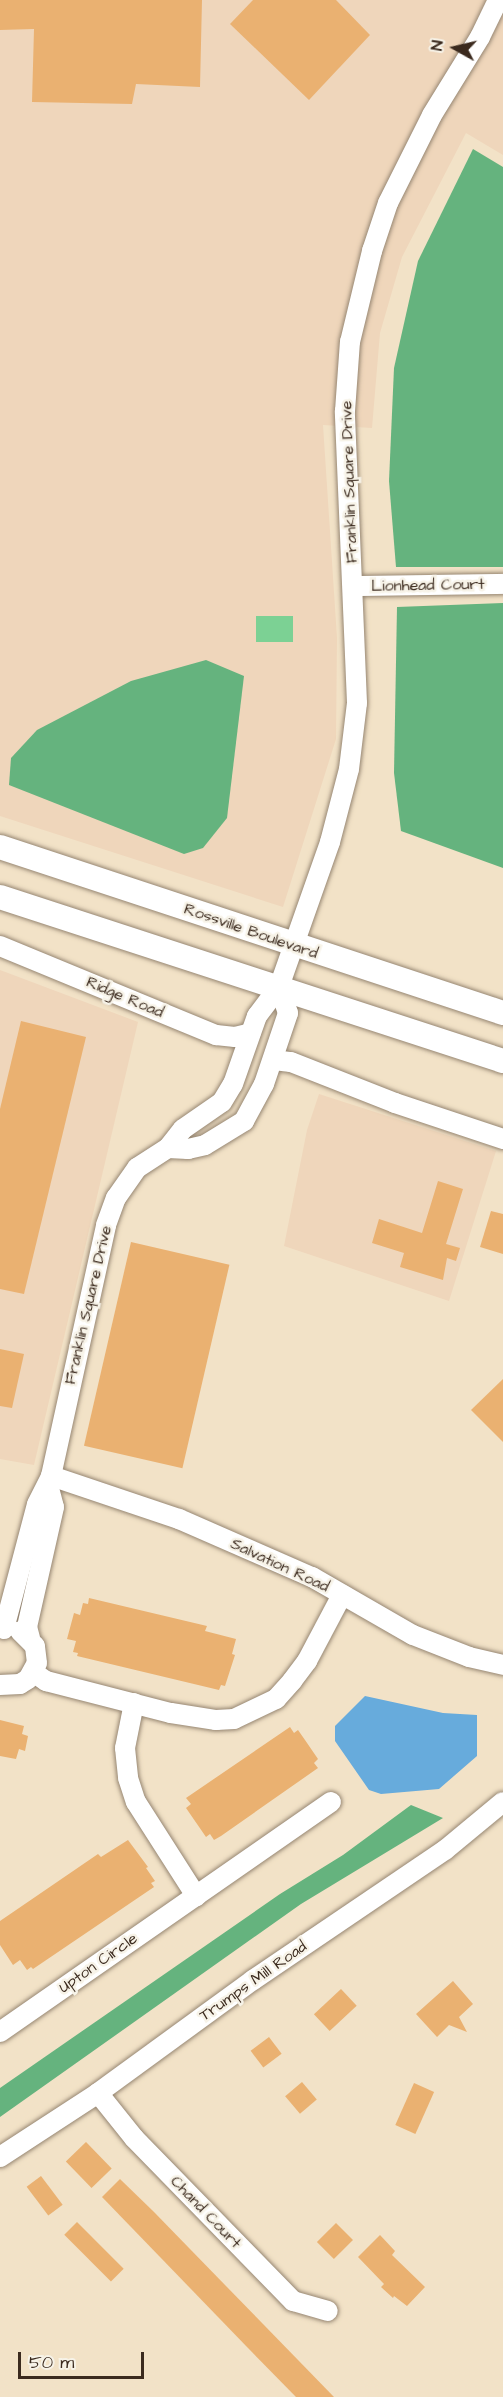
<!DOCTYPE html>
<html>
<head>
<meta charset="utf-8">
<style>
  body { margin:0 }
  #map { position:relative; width:503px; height:2397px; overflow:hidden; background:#f2e2c7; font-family:"Architects Daughter",sans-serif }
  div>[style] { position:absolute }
  .built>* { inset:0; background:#efd6bb }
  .green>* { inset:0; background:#7cd194; transform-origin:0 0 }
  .forest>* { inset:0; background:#65b37e }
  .water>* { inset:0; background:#67abdc }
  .building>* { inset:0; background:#eab171; transform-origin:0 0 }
  .roads { filter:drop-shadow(0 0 2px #968672) drop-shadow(0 0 2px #968672) }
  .minor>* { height:20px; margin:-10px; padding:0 10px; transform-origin:10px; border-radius:10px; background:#fff }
  .major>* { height:24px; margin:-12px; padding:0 12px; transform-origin:12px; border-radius:12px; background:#fff }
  span { translate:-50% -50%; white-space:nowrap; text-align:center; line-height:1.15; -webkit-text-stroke:5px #f7f3e8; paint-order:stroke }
  .street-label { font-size:16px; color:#3b2a1e }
  .north { position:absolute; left:425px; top:18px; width:60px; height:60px; -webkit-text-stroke:4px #f7f3e8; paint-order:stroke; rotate:278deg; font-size:16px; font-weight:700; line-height:24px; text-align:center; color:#3b2a1e }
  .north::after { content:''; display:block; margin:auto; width:21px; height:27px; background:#3b2a1e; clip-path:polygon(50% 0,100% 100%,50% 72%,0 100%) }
  .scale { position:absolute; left:18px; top:2352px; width:126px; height:27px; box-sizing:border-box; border:3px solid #3b2a1e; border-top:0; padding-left:8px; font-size:18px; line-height:21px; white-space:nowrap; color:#3b2a1e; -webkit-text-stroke:4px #f7f3e8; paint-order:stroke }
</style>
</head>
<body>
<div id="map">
  <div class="built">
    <i style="clip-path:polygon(0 0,503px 0,503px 155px,466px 133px,402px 257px,380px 333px,372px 428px,323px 425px,337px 638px,336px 739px,283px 907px,0 816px)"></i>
    <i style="clip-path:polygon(0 970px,138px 1022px,34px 1465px,0 1459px)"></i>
    <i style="clip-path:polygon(319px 1094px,496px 1151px,449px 1301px,284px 1246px,307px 1130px)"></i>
  </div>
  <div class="green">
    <i style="left:293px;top:616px;width:26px;height:37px;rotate:90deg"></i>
  </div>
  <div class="forest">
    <i style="clip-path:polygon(473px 149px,503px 167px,503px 567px,396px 567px,389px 481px,394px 368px,418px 261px)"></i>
    <i style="clip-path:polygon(503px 603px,503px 868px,401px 831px,394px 773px,397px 607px)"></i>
    <i style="clip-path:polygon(206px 660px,244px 676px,227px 818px,203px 848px,184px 854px,9px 785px,11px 758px,37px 730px,131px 681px)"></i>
    <i style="clip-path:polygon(411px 1805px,443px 1818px,301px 1904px,0 2117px,0 2088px,280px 1894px,343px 1855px)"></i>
  </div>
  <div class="water">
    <i style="clip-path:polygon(365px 1696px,443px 1713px,477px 1715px,477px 1756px,439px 1789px,381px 1794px,369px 1790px,335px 1741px,335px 1726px)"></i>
  </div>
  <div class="building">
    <i style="clip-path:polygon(0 0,202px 0,200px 87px,136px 84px,132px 104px,32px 102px,34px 29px,0 30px)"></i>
    <i style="clip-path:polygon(253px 0,336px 0,370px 35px,309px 100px,230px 24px)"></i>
    <i style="clip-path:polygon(21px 1021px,86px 1037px,24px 1294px,0 1289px,0 1109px)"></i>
    <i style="clip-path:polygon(438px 1181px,463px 1189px,446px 1244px,460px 1248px,456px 1261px,447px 1258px,443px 1280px,400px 1267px,404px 1253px,372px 1243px,379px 1219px,422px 1233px)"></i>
    <i style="clip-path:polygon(491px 1211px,503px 1214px,503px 1254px,480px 1247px)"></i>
    <i style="left:131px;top:1242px;width:101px;height:209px;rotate:13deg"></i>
    <i style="clip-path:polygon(0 1349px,24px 1354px,12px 1408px,0 1406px)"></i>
    <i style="clip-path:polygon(503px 1379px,503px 1442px,471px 1410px)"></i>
    <i style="clip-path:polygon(89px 1598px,207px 1626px,205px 1631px,236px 1639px,232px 1654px,235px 1655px,225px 1686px,221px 1685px,219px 1690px,77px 1656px,78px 1653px,73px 1652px,76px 1641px,67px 1639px,74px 1613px,80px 1615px,83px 1603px,88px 1604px)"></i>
    <i style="clip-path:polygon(0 1720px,24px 1726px,22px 1734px,28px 1736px,25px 1751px,19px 1749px,16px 1759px,0 1756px)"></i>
    <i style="clip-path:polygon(290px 1727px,294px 1733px,298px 1730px,305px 1740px,318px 1759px,314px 1763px,318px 1768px,221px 1836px,214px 1840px,210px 1834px,206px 1837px,186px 1808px,191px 1804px,186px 1798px)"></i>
    <i style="clip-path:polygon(128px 1840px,148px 1867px,146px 1868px,155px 1881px,151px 1883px,154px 1887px,33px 1969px,31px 1967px,27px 1970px,20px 1960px,13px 1965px,0 1945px,0 1921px,98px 1854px,101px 1857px)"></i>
    <i style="clip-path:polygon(453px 1981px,473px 2004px,459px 2017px,467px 2032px,449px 2025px,437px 2037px,416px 2014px)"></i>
    <i style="left:341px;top:1989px;width:23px;height:37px;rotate:47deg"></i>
    <i style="left:269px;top:2037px;width:21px;height:23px;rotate:53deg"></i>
    <i style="left:302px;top:2082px;width:23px;height:22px;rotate:50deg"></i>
    <i style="left:414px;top:2083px;width:22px;height:46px;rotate:24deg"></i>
    <i style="left:86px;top:2142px;width:37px;height:28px;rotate:46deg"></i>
    <i style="left:41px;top:2176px;width:36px;height:18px;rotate:53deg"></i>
    <i style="clip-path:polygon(120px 2179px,154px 2212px,334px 2397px,296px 2397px,248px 2348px,102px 2197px)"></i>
    <i style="left:77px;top:2222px;width:66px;height:18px;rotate:45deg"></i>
    <i style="left:336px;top:2223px;width:24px;height:27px;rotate:45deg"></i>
    <i style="clip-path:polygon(380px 2235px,395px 2251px,392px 2255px,425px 2287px,407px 2306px,394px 2296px,393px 2298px,381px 2287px,384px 2284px,358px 2257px)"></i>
  </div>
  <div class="roads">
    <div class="minor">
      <i style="left:354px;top:586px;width:149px;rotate:-0.8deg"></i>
      <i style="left:0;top:946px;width:234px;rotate:22.4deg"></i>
      <i style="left:216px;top:1035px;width:19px;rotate:6deg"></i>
      <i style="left:235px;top:1037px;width:16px;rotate:-14deg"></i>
      <i style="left:274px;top:1060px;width:17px;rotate:7deg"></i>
      <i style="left:291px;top:1062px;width:112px;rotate:21.5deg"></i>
      <i style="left:395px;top:1103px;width:114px;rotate:18.4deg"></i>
      <i style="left:168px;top:1148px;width:20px;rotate:3deg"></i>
      <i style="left:188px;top:1149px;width:17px;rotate:-13deg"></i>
      <i style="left:205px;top:1145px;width:46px;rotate:-31.6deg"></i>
      <i style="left:244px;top:1121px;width:42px;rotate:-61.6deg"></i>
      <i style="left:264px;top:1084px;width:75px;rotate:-71.3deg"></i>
      <i style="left:288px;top:1013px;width:28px;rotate:-109deg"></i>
      <i style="left:51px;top:1476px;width:135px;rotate:18.6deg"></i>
      <i style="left:179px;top:1519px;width:145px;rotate:23.6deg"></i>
      <i style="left:312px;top:1577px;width:116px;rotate:29.9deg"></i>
      <i style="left:413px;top:1635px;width:60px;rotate:21.4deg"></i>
      <i style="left:469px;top:1657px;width:35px;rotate:13deg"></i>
      <i style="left:4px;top:1629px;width:129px;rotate:-75.2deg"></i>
      <i style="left:37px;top:1504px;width:31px;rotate:-63deg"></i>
      <i style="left:51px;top:1476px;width:257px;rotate:-77.6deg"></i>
      <i style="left:106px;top:1225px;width:29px;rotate:-70deg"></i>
      <i style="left:116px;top:1198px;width:37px;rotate:-55deg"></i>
      <i style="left:137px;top:1168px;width:37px;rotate:-33deg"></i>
      <i style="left:168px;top:1148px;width:24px;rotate:-52deg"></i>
      <i style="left:183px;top:1129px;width:47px;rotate:-34.7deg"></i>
      <i style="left:222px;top:1102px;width:21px;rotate:-59deg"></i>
      <i style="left:233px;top:1084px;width:72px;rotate:-70.6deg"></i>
      <i style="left:257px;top:1016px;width:36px;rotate:-53deg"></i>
      <i style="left:279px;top:987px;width:154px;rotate:-70.6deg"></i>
      <i style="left:330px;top:842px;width:75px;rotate:-75.4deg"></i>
      <i style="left:349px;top:769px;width:66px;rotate:-83.1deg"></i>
      <i style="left:357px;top:703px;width:292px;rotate:-92.4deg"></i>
      <i style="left:345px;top:411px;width:69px;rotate:-85.9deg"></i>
      <i style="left:350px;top:342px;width:94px;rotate:-76.4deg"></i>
      <i style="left:372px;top:251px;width:51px;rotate:-71.6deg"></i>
      <i style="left:388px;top:203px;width:98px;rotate:-63.4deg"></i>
      <i style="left:432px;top:115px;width:92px;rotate:-58.4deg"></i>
      <i style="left:480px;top:37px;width:41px;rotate:-64.1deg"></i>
      <i style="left:30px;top:1638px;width:11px;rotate:-105deg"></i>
      <i style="left:27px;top:1627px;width:123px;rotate:-77.3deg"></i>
      <i style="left:54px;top:1507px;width:24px;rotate:-105deg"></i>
      <i style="left:33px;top:1672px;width:16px;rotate:35deg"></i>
      <i style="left:46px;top:1681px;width:129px;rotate:14.4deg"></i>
      <i style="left:171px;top:1713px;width:46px;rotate:8.8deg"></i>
      <i style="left:216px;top:1720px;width:18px;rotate:-3deg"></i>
      <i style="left:234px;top:1719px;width:47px;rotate:-25.5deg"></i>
      <i style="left:276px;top:1699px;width:24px;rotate:-48deg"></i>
      <i style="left:292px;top:1681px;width:25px;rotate:-53deg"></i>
      <i style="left:307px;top:1661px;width:75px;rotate:-62.1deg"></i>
      <i style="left:0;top:1685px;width:20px;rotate:-3deg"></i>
      <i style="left:20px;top:1684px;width:9px;rotate:-32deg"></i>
      <i style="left:28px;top:1679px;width:18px;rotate:-61deg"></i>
      <i style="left:37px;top:1663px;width:17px;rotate:-97deg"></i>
      <i style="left:35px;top:1646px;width:21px;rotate:-135deg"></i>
      <i style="left:134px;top:1703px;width:46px;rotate:101.3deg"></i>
      <i style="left:125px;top:1748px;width:30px;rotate:84deg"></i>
      <i style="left:128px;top:1778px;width:25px;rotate:72deg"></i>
      <i style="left:136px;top:1802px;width:112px;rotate:57.4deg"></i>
      <i style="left:0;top:2032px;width:403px;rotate:-34.8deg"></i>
      <i style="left:98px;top:2093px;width:58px;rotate:51.3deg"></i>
      <i style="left:134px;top:2138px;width:228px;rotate:45.7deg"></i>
      <i style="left:293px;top:2301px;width:36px;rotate:16deg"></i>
      <i style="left:0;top:2157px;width:117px;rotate:-33.1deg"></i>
      <i style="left:98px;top:2093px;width:192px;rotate:-36.1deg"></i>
      <i style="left:253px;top:1980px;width:232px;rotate:-34.1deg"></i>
      <i style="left:445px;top:1850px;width:75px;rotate:-39.6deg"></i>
    </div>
    <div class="major">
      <i style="left:0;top:847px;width:530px;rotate:18.26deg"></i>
      <i style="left:0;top:897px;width:529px;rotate:18.06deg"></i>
    </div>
  </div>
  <div class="street-label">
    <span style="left:349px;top:482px;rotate:-92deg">Franklin Square Drive</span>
    <span style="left:428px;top:585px;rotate:-1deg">Lionhead Court</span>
    <span style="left:251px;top:931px;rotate:19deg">Rossville Boulevard</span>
    <span style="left:125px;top:997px;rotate:23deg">Ridge Road</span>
    <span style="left:88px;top:1305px;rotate:-77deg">Franklin Square Drive</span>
    <span style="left:280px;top:1565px;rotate:25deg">Salvation Road</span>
    <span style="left:98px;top:1963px;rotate:-35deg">Upton Circle</span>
    <span style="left:253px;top:1981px;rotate:-35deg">Trumps Mill Road</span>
    <span style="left:206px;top:2212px;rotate:46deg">Chand Court</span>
  </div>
  <div class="north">N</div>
  <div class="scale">50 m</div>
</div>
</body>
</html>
